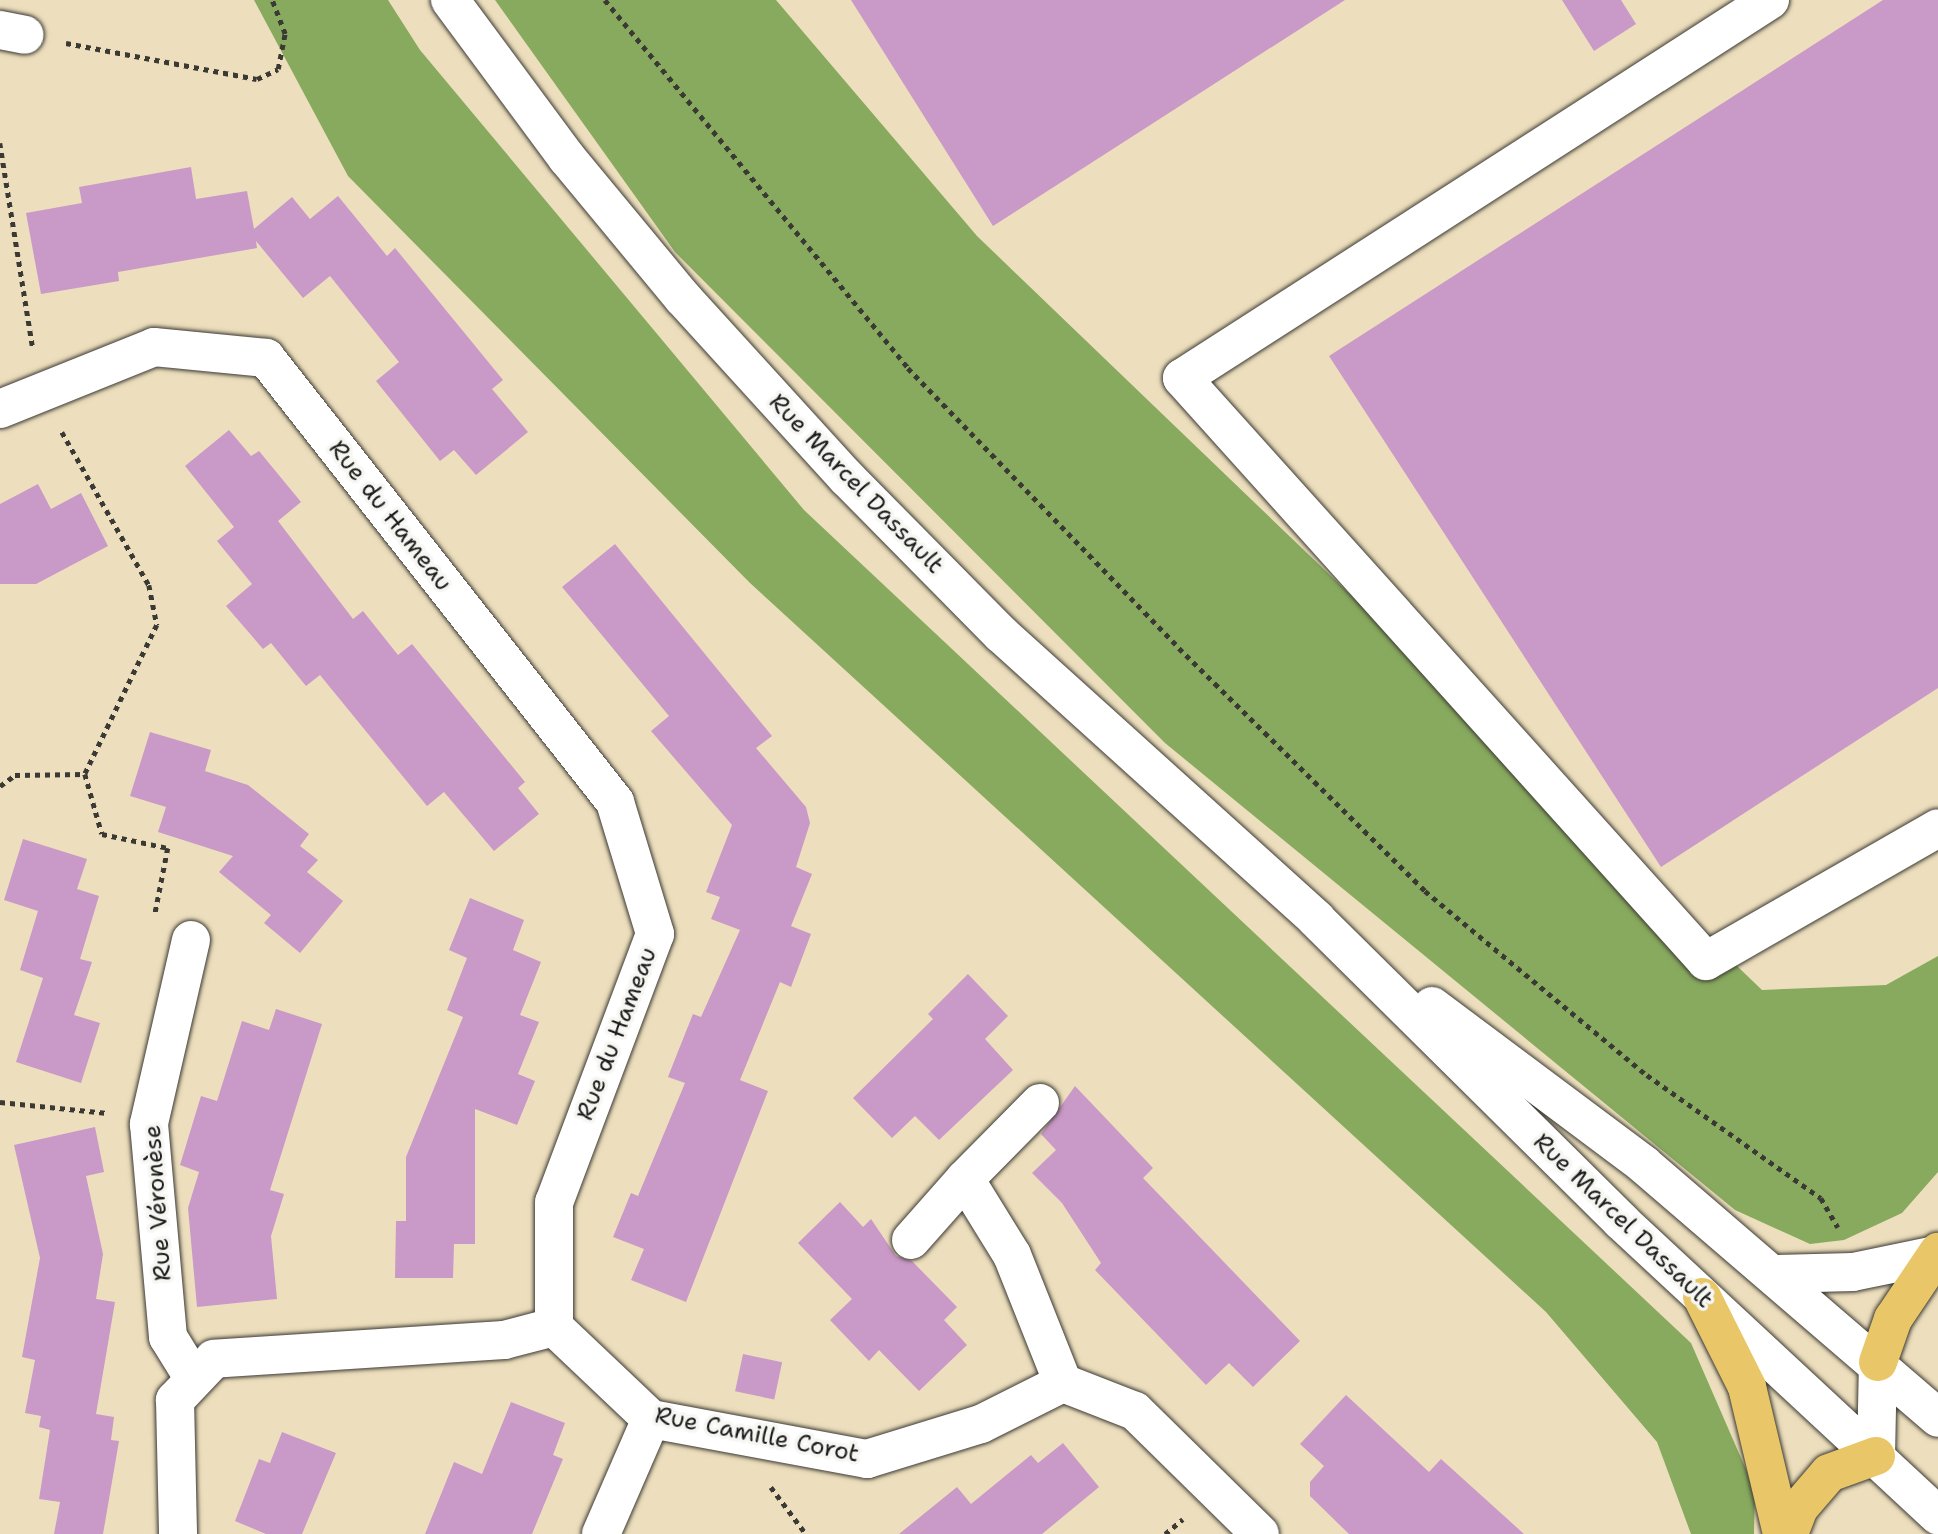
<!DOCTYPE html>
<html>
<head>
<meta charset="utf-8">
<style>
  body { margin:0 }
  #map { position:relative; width:1938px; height:1534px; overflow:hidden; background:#eddfbd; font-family:"Shantell Sans",sans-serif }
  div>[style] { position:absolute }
  .forest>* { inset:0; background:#88aa5e }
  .building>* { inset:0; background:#c999c7; transform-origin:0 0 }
  .path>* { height:4.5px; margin-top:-2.25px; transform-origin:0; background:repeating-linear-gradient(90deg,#3b3934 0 5px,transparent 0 10px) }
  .roads { filter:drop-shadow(0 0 2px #3b3934) drop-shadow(0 0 2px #3b3934) }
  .minor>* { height:38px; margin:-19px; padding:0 19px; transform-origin:19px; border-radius:19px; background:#fff }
  .highway>* { height:38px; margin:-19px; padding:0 19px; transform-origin:19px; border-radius:19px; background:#e9c769 }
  span { translate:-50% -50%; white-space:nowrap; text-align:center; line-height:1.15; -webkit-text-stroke:7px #f6f6f2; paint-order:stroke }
  .street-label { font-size:24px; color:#1c1c1c }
</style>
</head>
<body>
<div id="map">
  <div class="forest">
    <i style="clip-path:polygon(254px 0,388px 0,420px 50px,804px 510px,1691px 1343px,1755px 1490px,1754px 1534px,1691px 1534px,1657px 1442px,1546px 1312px,750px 583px,348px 176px)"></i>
    <i style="clip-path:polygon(495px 0,776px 0,977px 236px,1762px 990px,1886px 985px,1938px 956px,1938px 1172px,1902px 1213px,1844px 1240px,1810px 1244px,1735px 1210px,1165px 743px,675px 252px)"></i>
  </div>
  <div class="building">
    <i style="clip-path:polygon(851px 0,1345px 0,993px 226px)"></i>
    <i style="clip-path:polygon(1562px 0,1621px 0,1636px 24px,1594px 51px)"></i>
    <i style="clip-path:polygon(1883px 0,1938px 0,1938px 688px,1661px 867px,1329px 356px)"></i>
    <i style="clip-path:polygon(191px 167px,196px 199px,247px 191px,254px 229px,292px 197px,310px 219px,338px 196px,387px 256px,395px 248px,503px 380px,492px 389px,528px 432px,476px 475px,454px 450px,440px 461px,376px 381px,399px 362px,330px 276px,303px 298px,256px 241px,257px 248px,118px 272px,119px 281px,41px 294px,26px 213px,82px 203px,79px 187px)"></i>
    <i style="clip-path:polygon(229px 430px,251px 456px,259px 451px,301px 502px,278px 521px,353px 619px,363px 611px,398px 655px,412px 644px,525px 782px,518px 788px,539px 814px,494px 851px,444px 792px,427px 806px,320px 675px,306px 686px,271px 643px,263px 649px,226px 606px,252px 584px,217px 541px,234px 527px,185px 466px)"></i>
    <i style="clip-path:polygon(38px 484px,51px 509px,81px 493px,108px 546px,36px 584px,0 584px,0 504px)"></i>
    <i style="clip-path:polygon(615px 544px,772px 736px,756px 748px,806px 807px,810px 823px,796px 867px,812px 874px,791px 926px,811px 934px,791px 987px,780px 982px,740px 1080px,768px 1091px,686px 1302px,631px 1280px,644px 1249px,613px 1237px,631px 1193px,638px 1196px,685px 1083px,668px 1077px,677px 1054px,693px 1014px,701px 1017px,740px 930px,711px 919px,720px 897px,706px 892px,732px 825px,651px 731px,669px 716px,562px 587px)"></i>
    <i style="clip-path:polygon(150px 732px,211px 750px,205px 771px,248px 785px,309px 834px,300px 846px,318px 860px,307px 872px,343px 901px,300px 953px,264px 923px,271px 915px,219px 872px,233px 856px,158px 832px,166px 807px,130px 796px)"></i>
    <i style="clip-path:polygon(23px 839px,87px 859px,77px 889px,99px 896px,80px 959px,92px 962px,74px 1015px,100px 1023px,81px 1083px,16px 1062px,43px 978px,20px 970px,38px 911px,4px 900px)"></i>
    <i style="clip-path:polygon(470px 898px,524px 920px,513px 950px,541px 962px,520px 1015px,539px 1022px,518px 1074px,535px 1081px,517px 1125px,475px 1109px,475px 1244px,454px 1244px,453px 1278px,395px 1278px,396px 1221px,406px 1221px,406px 1157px,463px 1017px,447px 1010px,467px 958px,449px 950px)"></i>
    <i style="clip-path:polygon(968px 974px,1008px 1016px,985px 1039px,1013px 1070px,939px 1140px,915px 1116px,892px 1138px,853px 1098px,933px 1019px,928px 1014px)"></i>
    <i style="clip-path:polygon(276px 1009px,322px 1024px,270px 1190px,284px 1194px,271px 1236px,277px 1299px,197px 1307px,188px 1208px,199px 1172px,180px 1165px,201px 1096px,217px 1101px,242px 1021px,269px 1030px)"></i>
    <i style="clip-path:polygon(1075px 1086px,1153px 1168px,1143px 1178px,1300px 1341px,1253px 1387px,1229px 1363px,1206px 1385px,1095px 1270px,1101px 1263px,1062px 1203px,1032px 1173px,1056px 1150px,1041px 1134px)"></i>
    <i style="clip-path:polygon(95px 1127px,104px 1172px,86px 1176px,103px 1254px,96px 1299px,115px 1302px,96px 1414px,114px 1417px,111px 1440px,119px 1441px,103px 1534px,54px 1534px,60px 1502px,39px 1499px,50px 1430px,39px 1427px,41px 1416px,25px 1413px,35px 1360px,22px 1357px,40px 1258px,14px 1145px)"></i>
    <i style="clip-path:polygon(840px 1202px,863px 1227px,871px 1219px,896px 1256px,912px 1261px,957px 1307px,944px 1320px,967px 1345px,919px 1391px,879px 1350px,869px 1361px,830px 1320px,852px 1299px,798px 1243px)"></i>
    <i style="left:743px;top:1354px;width:40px;height:38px;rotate:12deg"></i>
    <i style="clip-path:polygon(1346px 1395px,1429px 1472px,1441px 1459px,1524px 1534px,1349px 1534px,1310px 1496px,1310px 1482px,1324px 1466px,1300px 1444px)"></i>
    <i style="clip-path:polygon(511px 1402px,565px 1423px,553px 1455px,563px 1459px,532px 1534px,425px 1534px,454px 1462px,482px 1474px)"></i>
    <i style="clip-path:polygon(282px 1432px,336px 1453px,302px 1534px,266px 1534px,235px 1521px,259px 1459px,270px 1463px)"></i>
    <i style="clip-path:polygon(1063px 1443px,1099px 1487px,1042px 1534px,899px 1534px,957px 1487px,971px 1504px,1031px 1455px,1038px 1463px)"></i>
  </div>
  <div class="path">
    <i style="left:605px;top:0;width:477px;rotate:50.5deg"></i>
    <i style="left:908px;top:368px;width:390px;rotate:45.9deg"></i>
    <i style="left:1179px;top:648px;width:346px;rotate:44.6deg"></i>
    <i style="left:1425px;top:891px;width:288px;rotate:39.7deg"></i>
    <i style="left:1647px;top:1075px;width:213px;rotate:35.3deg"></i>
    <i style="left:1821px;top:1198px;width:34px;rotate:60deg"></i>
    <i style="left:66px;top:43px;width:194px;rotate:10.7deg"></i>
    <i style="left:257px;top:79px;width:23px;rotate:-25deg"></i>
    <i style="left:278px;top:69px;width:36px;rotate:-79deg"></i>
    <i style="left:285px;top:34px;width:36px;rotate:-111deg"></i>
    <i style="left:0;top:143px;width:209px;rotate:80.9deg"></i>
    <i style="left:62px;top:432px;width:176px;rotate:60.4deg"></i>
    <i style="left:149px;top:585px;width:41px;rotate:78.7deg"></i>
    <i style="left:157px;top:625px;width:165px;rotate:115.8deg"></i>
    <i style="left:85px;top:774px;width:62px;rotate:74.2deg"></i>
    <i style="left:102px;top:834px;width:67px;rotate:12deg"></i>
    <i style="left:168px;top:848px;width:67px;rotate:101.1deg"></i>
    <i style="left:0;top:786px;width:19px;rotate:-36deg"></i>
    <i style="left:15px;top:775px;width:70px;rotate:-0.8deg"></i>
    <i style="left:0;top:1102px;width:108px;rotate:5.9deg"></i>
    <i style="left:771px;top:1487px;width:59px;rotate:53.3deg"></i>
    <i style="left:1165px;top:1534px;width:23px;rotate:-40deg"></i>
  </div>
  <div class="roads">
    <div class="minor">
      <i style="left:450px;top:0;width:197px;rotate:53.5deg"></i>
      <i style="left:567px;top:158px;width:182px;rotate:50.4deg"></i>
      <i style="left:683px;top:298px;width:244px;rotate:47.7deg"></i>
      <i style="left:847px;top:478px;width:219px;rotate:45.4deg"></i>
      <i style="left:1001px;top:634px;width:425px;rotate:42.1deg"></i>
      <i style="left:1316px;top:919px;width:429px;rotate:44.7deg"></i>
      <i style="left:1621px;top:1221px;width:433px;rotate:42.9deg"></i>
      <i style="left:1770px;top:0;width:699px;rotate:147.26deg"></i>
      <i style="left:1182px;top:378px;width:784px;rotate:48.05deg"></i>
      <i style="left:1706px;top:961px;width:267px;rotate:-29.8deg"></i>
      <i style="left:0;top:30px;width:25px;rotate:11deg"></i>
      <i style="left:0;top:409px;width:166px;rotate:-21.9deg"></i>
      <i style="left:154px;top:347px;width:113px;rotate:5.6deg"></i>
      <i style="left:266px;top:358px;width:565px;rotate:51.83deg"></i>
      <i style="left:615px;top:802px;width:138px;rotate:73.1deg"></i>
      <i style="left:655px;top:934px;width:286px;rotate:110.6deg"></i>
      <i style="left:554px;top:1202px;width:125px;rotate:90deg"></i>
      <i style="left:554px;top:1327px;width:52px;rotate:165.4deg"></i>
      <i style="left:504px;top:1340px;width:291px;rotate:176.3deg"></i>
      <i style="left:214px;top:1359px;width:57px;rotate:133.6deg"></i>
      <i style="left:175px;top:1400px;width:134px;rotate:88.7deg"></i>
      <i style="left:191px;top:940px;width:189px;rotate:102.9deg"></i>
      <i style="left:149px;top:1124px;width:214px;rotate:84.9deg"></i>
      <i style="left:168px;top:1337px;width:49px;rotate:58.2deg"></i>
      <i style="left:1432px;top:1006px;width:264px;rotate:36.8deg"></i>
      <i style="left:1643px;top:1164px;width:389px;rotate:40.7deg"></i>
      <i style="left:1040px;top:1103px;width:107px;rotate:134.6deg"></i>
      <i style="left:965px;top:1179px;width:89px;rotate:58.3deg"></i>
      <i style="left:1012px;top:1255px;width:138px;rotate:68.3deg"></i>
      <i style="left:911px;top:1240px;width:81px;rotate:-48.5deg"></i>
      <i style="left:1777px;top:1274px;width:76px;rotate:-1.5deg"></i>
      <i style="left:1853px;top:1272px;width:85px;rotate:-11.6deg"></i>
      <i style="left:554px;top:1327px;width:134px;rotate:43.5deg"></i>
      <i style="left:651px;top:1419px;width:220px;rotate:10.5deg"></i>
      <i style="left:867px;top:1459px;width:119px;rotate:-17.1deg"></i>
      <i style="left:981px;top:1424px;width:92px;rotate:-26.6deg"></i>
      <i style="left:1063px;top:1383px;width:77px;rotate:21.3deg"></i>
      <i style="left:1135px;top:1411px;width:175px;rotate:44.5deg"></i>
      <i style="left:1876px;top:1456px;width:94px;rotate:-88.8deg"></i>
      <i style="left:601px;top:1534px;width:125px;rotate:-66.5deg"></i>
    </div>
    <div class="highway">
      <i style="left:1702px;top:1297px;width:101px;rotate:63.4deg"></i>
      <i style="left:1747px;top:1387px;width:151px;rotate:76.6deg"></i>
      <i style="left:1878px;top:1362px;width:46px;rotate:-70.8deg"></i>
      <i style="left:1893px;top:1319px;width:81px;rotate:-56.1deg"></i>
      <i style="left:1789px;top:1534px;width:28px;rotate:-69deg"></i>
      <i style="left:1799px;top:1508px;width:46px;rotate:-49.4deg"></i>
      <i style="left:1829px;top:1473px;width:50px;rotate:-19.9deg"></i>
    </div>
  </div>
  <div class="street-label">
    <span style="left:856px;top:484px;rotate:46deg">Rue Marcel Dassault</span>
    <span style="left:390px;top:516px;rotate:52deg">Rue du Hameau</span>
    <span style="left:617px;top:1034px;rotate:-69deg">Rue du Hameau</span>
    <span style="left:158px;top:1203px;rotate:-94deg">Rue Véronèse</span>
    <span style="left:1623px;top:1221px;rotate:44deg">Rue Marcel Dassault</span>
    <span style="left:757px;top:1435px;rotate:11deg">Rue Camille Corot</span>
  </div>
</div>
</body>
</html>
